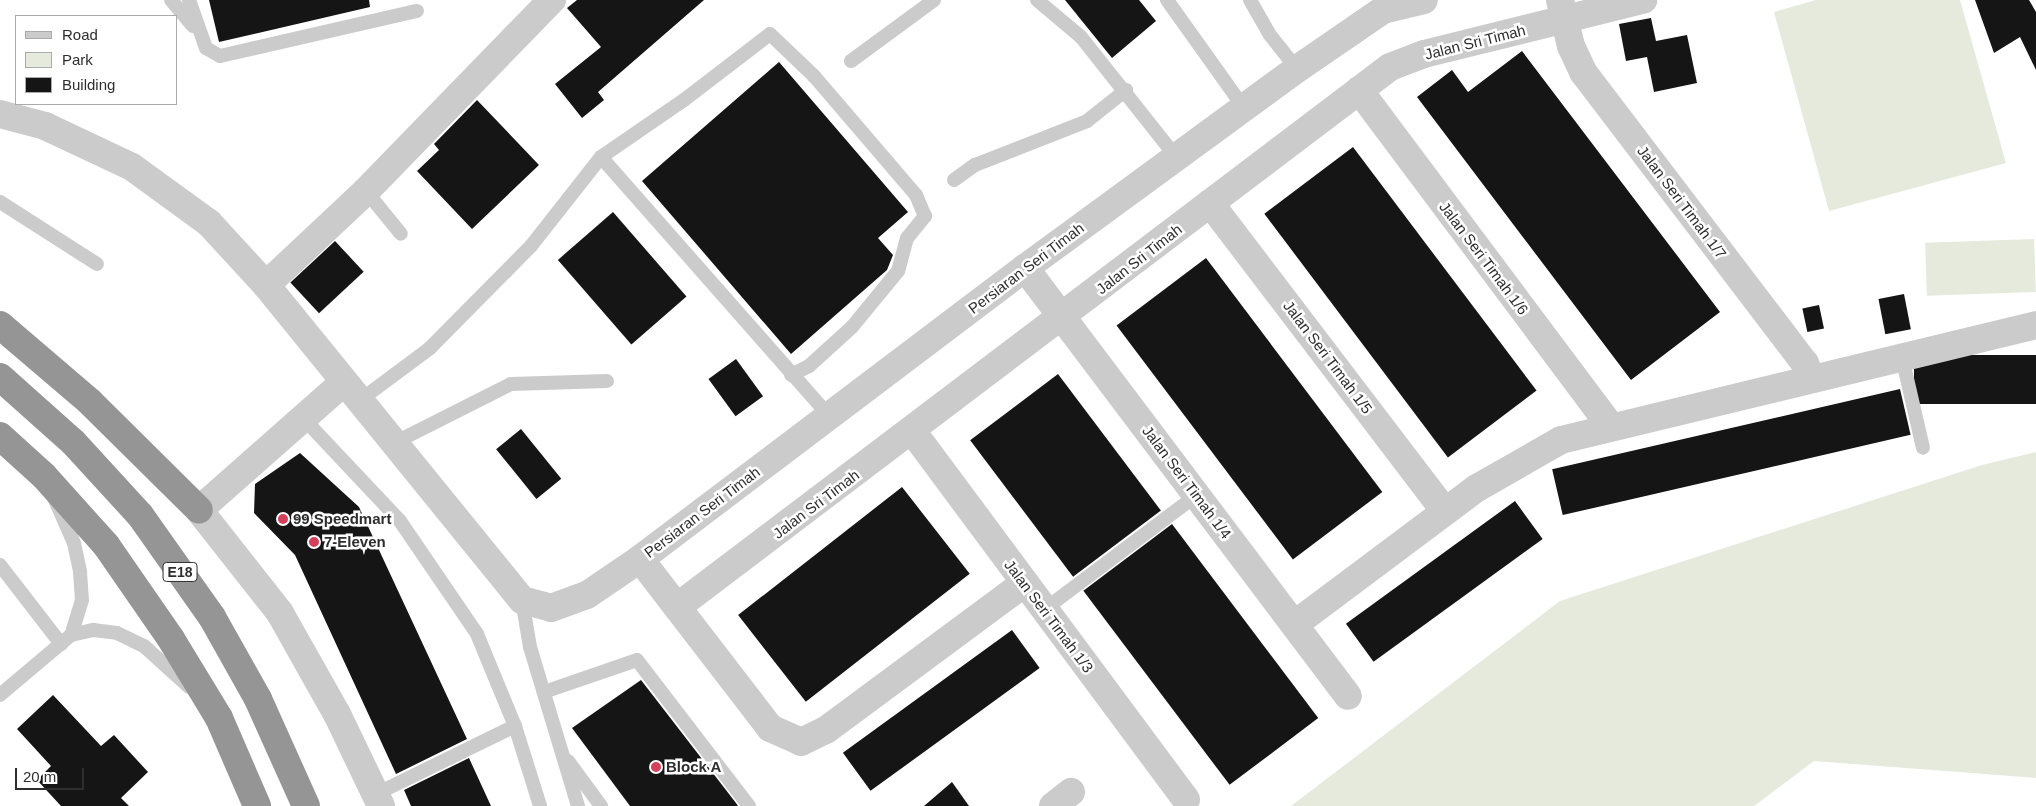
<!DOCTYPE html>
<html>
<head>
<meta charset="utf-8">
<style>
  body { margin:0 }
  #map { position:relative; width:2036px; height:806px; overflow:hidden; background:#fff; font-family:Arial,sans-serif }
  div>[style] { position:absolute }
  .green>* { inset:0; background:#e5eadd; transform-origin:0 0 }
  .building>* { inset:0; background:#151515; transform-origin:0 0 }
  .service>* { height:14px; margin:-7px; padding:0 7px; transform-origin:7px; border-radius:7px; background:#cbcbcb }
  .minor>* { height:28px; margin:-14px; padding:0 14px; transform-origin:14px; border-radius:14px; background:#cbcbcb }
  .motorway>* { height:28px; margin:-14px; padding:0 14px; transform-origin:14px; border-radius:14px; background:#959595 }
  .dots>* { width:14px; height:14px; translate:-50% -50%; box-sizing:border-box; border:2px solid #fff; border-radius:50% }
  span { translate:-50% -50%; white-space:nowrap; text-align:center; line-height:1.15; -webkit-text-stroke:5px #fff; paint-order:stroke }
  .shield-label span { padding:1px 4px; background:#fff; border:1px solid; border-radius:4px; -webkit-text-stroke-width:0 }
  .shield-label { font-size:14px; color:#2e2e2e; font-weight:700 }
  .street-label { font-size:15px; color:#2e2e2e }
  .poi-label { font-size:15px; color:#2e2e2e; font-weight:700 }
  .left { translate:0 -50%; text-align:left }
  .legend { position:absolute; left:15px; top:15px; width:162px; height:90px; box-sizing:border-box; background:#fff; border:1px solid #ababab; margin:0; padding:6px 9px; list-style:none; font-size:15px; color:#2e2e2e }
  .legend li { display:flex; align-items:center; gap:10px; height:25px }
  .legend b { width:25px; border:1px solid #ababab }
  .scale { position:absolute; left:15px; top:768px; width:69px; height:22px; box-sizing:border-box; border:2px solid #2e2e2e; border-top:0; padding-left:6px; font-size:15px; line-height:18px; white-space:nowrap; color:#2e2e2e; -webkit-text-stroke:4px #fff; paint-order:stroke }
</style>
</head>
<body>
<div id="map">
  <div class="green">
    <i style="clip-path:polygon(1816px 0,1960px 0,2006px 163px,1829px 211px,1774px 12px)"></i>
    <i style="left:2034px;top:239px;width:53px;height:109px;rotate:88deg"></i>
    <i style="clip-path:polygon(2036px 452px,2036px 778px,1814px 761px,1754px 806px,1291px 806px,1560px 601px,1982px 465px)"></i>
  </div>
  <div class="building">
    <i style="clip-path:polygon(209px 0,369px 0,370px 7px,219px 42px)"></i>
    <i style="clip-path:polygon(577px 0,704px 0,598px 92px,604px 100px,582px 118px,555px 84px,601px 47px,567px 8px)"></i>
    <i style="clip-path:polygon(1065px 0,1139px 0,1156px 21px,1112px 58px)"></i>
    <i style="clip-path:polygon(1975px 0,2029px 0,2036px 12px,2036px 70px,2020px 37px,1994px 53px)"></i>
    <i style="clip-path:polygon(1651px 18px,1656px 41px,1687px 35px,1697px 83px,1654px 92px,1647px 57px,1626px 61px,1619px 24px)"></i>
    <i style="clip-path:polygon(1522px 51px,1720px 312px,1631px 380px,1417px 97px,1452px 70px,1468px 92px)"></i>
    <i style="clip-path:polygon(779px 62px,908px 212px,878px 238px,893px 255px,887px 270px,791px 354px,642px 181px)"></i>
    <i style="clip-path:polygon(477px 100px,539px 165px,472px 229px,417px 171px,439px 150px,434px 144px)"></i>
    <i style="left:1353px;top:147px;width:305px;height:111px;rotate:53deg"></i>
    <i style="left:613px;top:212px;width:112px;height:73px;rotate:49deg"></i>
    <i style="left:335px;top:241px;width:42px;height:61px;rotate:47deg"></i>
    <i style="left:1206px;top:258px;width:293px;height:112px;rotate:53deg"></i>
    <i style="left:1904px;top:294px;width:36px;height:26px;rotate:79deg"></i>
    <i style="left:1819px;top:305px;width:24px;height:17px;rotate:78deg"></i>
    <i style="left:2036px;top:355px;width:49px;height:122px;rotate:90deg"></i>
    <i style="left:736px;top:359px;width:46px;height:34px;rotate:54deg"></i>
    <i style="left:1058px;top:374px;width:171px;height:110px;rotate:53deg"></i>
    <i style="left:1900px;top:389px;width:47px;height:357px;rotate:77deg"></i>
    <i style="left:521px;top:429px;width:64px;height:32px;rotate:51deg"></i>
    <i style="clip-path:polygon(300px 453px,359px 507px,467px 739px,396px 774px,295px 555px,254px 513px,255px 484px)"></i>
    <i style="left:902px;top:487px;width:110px;height:208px;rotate:52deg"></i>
    <i style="left:1515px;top:501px;width:47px;height:209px;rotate:54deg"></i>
    <i style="left:1172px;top:524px;width:243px;height:111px;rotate:53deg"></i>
    <i style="left:1012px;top:630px;width:47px;height:209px;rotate:54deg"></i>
    <i style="clip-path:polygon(641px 680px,736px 803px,738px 806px,630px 806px,572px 728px)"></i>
    <i style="clip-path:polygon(53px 695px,101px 746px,114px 735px,148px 772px,121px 798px,129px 806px,61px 806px,37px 780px,51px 766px,17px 729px)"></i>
    <i style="clip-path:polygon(469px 758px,491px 806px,411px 806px,404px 790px)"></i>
    <i style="clip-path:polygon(952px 782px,969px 806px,924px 806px)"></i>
  </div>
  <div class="service">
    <i style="left:171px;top:0;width:34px;rotate:50deg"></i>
    <i style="left:189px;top:0;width:51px;rotate:70.5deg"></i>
    <i style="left:206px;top:48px;width:16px;rotate:30deg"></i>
    <i style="left:220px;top:56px;width:202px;rotate:-12.9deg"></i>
    <i style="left:1037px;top:0;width:57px;rotate:40.1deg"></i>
    <i style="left:1081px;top:37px;width:153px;rotate:51.6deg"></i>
    <i style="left:1167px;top:0;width:133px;rotate:54.5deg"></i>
    <i style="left:1250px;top:0;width:40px;rotate:60.3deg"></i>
    <i style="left:1270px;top:35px;width:43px;rotate:51.5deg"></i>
    <i style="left:851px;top:61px;width:103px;rotate:-36.3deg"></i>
    <i style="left:601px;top:157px;width:345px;rotate:48.6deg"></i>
    <i style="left:954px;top:180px;width:26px;rotate:-36deg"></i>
    <i style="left:975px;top:165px;width:120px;rotate:-21.4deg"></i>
    <i style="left:1087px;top:121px;width:50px;rotate:-38.5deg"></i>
    <i style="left:366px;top:191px;width:55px;rotate:50.9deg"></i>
    <i style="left:0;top:202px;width:115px;rotate:32.6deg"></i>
    <i style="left:1902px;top:357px;width:93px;rotate:77deg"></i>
    <i style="left:359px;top:401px;width:89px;rotate:-36.7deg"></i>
    <i style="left:430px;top:348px;width:144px;rotate:-45.3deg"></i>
    <i style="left:531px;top:246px;width:113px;rotate:-51.8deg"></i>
    <i style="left:601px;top:157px;width:101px;rotate:-34.5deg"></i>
    <i style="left:684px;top:100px;width:108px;rotate:-37.5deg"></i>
    <i style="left:770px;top:34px;width:61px;rotate:43.7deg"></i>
    <i style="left:814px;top:76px;width:157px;rotate:49.4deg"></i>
    <i style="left:916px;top:195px;width:23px;rotate:67deg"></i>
    <i style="left:925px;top:216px;width:28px;rotate:129deg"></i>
    <i style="left:907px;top:238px;width:34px;rotate:105deg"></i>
    <i style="left:898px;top:271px;width:72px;rotate:129.4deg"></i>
    <i style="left:852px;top:327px;width:58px;rotate:137.8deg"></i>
    <i style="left:809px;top:366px;width:20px;rotate:153deg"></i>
    <i style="left:303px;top:418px;width:141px;rotate:46.7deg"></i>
    <i style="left:400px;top:521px;width:137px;rotate:55.7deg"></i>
    <i style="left:477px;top:634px;width:100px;rotate:67.6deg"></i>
    <i style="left:515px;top:726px;width:84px;rotate:72.6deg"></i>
    <i style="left:394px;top:443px;width:131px;rotate:-26.8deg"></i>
    <i style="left:511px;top:384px;width:96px;rotate:-1.8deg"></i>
    <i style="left:55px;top:500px;width:47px;rotate:66.2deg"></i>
    <i style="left:74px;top:543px;width:30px;rotate:78deg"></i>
    <i style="left:80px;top:572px;width:28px;rotate:86deg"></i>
    <i style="left:82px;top:600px;width:37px;rotate:107deg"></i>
    <i style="left:0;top:565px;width:100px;rotate:52.3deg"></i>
    <i style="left:522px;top:600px;width:48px;rotate:80.3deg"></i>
    <i style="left:530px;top:647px;width:166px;rotate:73.2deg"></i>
    <i style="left:1045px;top:609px;width:190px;rotate:-36.9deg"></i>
    <i style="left:544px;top:692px;width:98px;rotate:-19deg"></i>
    <i style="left:637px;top:660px;width:184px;rotate:52.5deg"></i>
    <i style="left:0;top:695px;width:93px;rotate:-40.2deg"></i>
    <i style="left:71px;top:635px;width:23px;rotate:-13deg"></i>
    <i style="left:93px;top:630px;width:24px;rotate:7deg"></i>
    <i style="left:117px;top:633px;width:30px;rotate:26deg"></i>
    <i style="left:144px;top:646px;width:61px;rotate:42.3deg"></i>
    <i style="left:568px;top:761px;width:56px;rotate:53.7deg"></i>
    <i style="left:376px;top:794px;width:155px;rotate:-26.1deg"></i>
  </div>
  <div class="minor">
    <i style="left:1560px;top:0;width:47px;rotate:76.6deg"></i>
    <i style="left:1571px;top:46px;width:29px;rotate:65deg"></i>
    <i style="left:1583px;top:72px;width:366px;rotate:52.7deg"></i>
    <i style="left:1805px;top:363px;width:17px;rotate:69deg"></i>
    <i style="left:1359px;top:90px;width:419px;rotate:53.2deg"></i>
    <i style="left:0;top:114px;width:47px;rotate:14.9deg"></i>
    <i style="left:45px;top:126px;width:96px;rotate:25.2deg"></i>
    <i style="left:132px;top:167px;width:95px;rotate:36deg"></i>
    <i style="left:209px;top:223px;width:84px;rotate:47.4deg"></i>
    <i style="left:266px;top:285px;width:406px;rotate:50.9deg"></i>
    <i style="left:522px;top:600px;width:30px;rotate:15deg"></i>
    <i style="left:551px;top:608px;width:38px;rotate:-20deg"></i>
    <i style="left:587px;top:595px;width:64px;rotate:-34.2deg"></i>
    <i style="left:640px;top:559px;width:483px;rotate:-37.1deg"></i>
    <i style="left:1025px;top:268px;width:337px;rotate:-36.2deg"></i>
    <i style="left:1297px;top:69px;width:104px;rotate:-34.5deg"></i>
    <i style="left:1383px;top:10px;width:42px;rotate:-13.7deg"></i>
    <i style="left:1210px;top:203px;width:387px;rotate:52.7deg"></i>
    <i style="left:1025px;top:268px;width:536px;rotate:52.96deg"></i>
    <i style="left:266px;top:285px;width:137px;rotate:-43.2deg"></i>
    <i style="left:366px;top:191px;width:267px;rotate:-45.8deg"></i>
    <i style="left:344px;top:382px;width:193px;rotate:138.6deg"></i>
    <i style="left:199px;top:510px;width:131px;rotate:51.8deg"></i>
    <i style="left:280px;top:613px;width:116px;rotate:60.6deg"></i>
    <i style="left:337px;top:714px;width:102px;rotate:64.4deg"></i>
    <i style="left:913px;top:432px;width:458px;rotate:53.4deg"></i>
    <i style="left:640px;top:559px;width:213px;rotate:52.4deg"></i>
    <i style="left:770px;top:728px;width:34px;rotate:24deg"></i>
    <i style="left:801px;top:742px;width:28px;rotate:-26deg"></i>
    <i style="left:826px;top:730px;width:247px;rotate:-36.5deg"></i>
    <i style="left:677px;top:607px;width:894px;rotate:-37.14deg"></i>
    <i style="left:1390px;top:67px;width:36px;rotate:-21deg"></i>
    <i style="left:1424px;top:54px;width:226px;rotate:-13.9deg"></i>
    <i style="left:1295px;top:624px;width:227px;rotate:-36.8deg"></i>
    <i style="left:1477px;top:488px;width:97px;rotate:-29.7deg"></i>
    <i style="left:1561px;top:440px;width:489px;rotate:-13.6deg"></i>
    <i style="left:1053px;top:806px;width:23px;rotate:-38deg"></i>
  </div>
  <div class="motorway">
    <i style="left:0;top:325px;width:118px;rotate:40.5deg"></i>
    <i style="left:90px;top:402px;width:153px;rotate:44.7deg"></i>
    <i style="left:0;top:377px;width:98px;rotate:41.7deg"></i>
    <i style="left:73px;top:442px;width:99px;rotate:47.5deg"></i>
    <i style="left:140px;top:515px;width:125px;rotate:54.8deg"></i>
    <i style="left:212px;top:617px;width:94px;rotate:60.7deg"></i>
    <i style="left:258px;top:699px;width:117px;rotate:65.8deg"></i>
    <i style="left:0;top:436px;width:59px;rotate:42.3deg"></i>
    <i style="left:44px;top:476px;width:93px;rotate:48.1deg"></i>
    <i style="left:106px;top:545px;width:114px;rotate:55.3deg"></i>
    <i style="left:171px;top:639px;width:92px;rotate:58.7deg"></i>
    <i style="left:219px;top:718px;width:96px;rotate:66.6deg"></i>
  </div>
  <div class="dots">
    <i style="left:283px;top:519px;background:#d4405c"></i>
    <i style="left:314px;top:542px;background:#d4405c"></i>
    <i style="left:656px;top:767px;background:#d4405c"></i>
  </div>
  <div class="shield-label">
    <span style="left:180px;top:572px">E18</span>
  </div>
  <div class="street-label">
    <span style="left:1475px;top:42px;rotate:-14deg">Jalan Sri Timah</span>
    <span style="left:1682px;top:202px;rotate:53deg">Jalan Seri Timah 1/7</span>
    <span style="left:1484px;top:258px;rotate:53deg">Jalan Seri Timah 1/6</span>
    <span style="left:1139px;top:259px;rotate:-38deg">Jalan Sri Timah</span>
    <span style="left:1026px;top:268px;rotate:-37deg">Persiaran Seri Timah</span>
    <span style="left:1328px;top:357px;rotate:53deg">Jalan Seri Timah 1/5</span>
    <span style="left:1187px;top:482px;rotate:53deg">Jalan Seri Timah 1/4</span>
    <span style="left:816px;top:504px;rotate:-37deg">Jalan Sri Timah</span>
    <span style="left:702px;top:512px;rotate:-37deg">Persiaran Seri Timah</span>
    <span style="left:1049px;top:616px;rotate:53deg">Jalan Seri Timah 1/3</span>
  </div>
  <div class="poi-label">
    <span class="left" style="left:293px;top:519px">99 Speedmart</span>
    <span class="left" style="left:324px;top:542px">7-Eleven</span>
    <span class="left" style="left:666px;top:767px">Block A</span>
  </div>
  <ul class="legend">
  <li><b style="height:6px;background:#cbcbcb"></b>Road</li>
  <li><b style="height:14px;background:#e5eadd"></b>Park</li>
  <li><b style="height:14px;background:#151515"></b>Building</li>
  </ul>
  <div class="scale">20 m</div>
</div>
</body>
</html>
